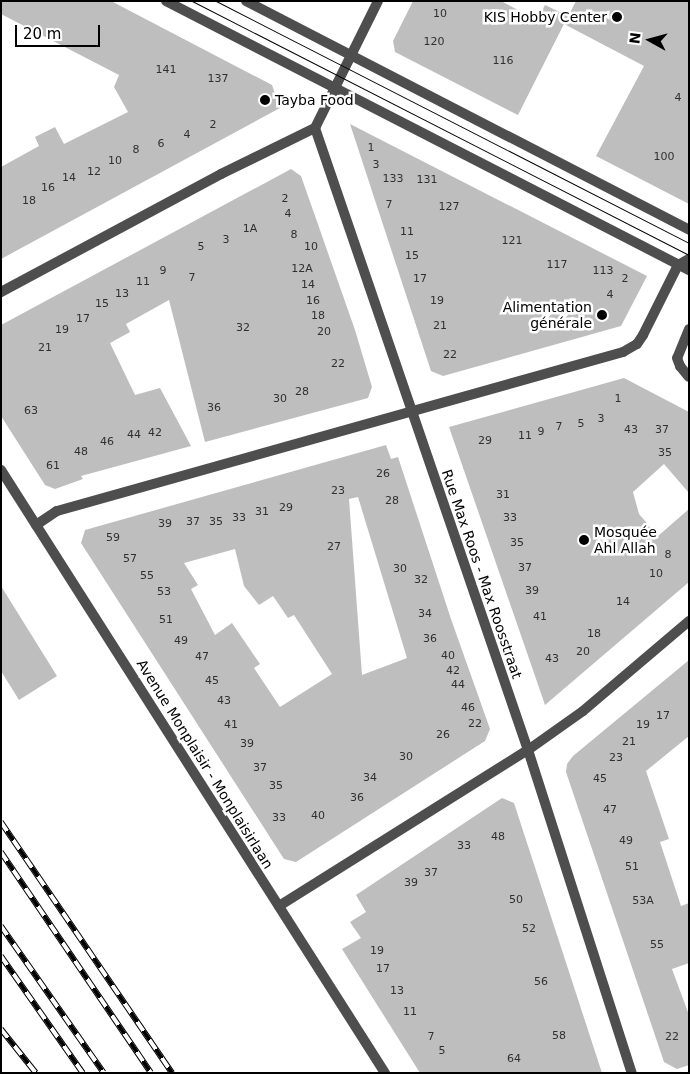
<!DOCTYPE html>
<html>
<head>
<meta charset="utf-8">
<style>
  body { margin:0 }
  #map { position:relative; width:690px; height:1074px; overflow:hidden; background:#fff; font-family:"DejaVu Sans",sans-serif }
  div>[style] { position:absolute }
  .building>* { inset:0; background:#bebebe }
  .street>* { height:10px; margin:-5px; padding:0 5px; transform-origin:5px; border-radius:5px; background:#4e4e4e }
  .tram>* { height:1px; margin:-0.5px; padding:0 0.5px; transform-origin:0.5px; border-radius:0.5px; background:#000 }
  .rail>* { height:5.5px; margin-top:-2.75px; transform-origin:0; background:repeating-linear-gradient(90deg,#fff 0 11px,#000 0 22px); box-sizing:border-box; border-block:1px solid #000 }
  .dots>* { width:14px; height:14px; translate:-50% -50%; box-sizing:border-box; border:2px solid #fff; border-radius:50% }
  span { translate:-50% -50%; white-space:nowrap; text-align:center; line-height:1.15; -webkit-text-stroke:5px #fff; paint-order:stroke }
  .number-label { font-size:11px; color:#303030 }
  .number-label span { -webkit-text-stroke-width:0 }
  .poi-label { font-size:14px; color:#000 }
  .right { translate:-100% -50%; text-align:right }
  .left { translate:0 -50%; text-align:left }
  .street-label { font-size:14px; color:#000 }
  .frame { position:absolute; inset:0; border:2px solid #000; pointer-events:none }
  .north { position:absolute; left:625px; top:15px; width:50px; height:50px; -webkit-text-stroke:4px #fff; paint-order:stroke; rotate:277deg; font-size:14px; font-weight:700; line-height:20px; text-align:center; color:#000 }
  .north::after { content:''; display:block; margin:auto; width:18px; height:22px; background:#000; clip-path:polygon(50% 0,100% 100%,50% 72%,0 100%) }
  .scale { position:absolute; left:15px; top:25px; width:85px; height:22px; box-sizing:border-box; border:2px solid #000; border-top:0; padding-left:6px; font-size:15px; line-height:18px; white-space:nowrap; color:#000; -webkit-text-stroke:4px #fff; paint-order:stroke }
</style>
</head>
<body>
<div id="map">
  <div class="building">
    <i style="clip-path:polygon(1px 1px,111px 1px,272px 85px,280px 108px,1px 259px,1px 167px,39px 146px,35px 137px,55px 127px,64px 144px,128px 112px,114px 87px,119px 75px,1px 14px)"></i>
    <i style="clip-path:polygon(413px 1px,501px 1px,537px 20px,545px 5px,568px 16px,518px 115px,395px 52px,393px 41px)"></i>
    <i style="clip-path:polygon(576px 1px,689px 1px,689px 204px,596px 156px,644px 66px,564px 24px)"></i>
    <i style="clip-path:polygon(350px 124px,647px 276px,621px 326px,443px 376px,431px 371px)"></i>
    <i style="clip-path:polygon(291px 169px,301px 176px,355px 330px,372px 387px,368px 398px,205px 442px,169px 300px,126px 324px,130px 332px,110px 343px,135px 395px,160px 388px,191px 446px,81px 476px,83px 479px,55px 489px,45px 485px,1px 416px,1px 325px)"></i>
    <i style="clip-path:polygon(624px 378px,689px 412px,689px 493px,664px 464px,633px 492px,639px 514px,658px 536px,689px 509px,689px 582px,545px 705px,449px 427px)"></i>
    <i style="clip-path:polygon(evenodd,386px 445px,391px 459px,398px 457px,451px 619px,490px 729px,485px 741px,296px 862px,284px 859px,81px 543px,85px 530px,386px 445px,358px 497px,407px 658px,362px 675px,349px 499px,358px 497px,386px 445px,235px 549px,244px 586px,259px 605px,273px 596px,288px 618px,294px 615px,332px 674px,280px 707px,254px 668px,260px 664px,232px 623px,215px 635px,191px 589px,198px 585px,184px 563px,235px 549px)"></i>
    <i style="clip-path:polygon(1px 586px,57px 676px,19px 700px,1px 671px)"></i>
    <i style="clip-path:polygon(689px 660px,689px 736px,646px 771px,669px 839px,660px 842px,681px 906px,689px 903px,689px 963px,672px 969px,689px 1015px,689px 1065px,677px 1069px,664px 1062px,566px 772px,567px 764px,573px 756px)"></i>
    <i style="clip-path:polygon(502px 798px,514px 803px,602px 1073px,420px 1073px,342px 949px,361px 938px,350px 922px,366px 912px,356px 895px)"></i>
  </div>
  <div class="street">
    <i style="left:166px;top:1px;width:588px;rotate:27.22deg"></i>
    <i style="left:246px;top:1px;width:499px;rotate:27.3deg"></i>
    <i style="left:378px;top:1px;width:142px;rotate:116.4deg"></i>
    <i style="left:315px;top:128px;width:657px;rotate:71.1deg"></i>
    <i style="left:528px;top:750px;width:339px;rotate:72.2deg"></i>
    <i style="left:1px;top:292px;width:250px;rotate:-28.2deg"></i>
    <i style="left:221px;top:174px;width:105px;rotate:-26.1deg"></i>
    <i style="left:689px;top:329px;width:31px;rotate:112deg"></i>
    <i style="left:677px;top:358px;width:9px;rotate:69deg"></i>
    <i style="left:680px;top:366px;width:14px;rotate:51deg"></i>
    <i style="left:1px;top:470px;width:715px;rotate:57.51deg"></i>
    <i style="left:36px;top:525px;width:25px;rotate:-34deg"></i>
    <i style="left:57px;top:511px;width:588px;rotate:-15.69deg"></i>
    <i style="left:623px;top:352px;width:16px;rotate:-30deg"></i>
    <i style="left:637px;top:344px;width:11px;rotate:-56deg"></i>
    <i style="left:643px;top:335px;width:78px;rotate:-63.4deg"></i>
    <i style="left:678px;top:265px;width:13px;rotate:-29deg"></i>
    <i style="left:279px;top:906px;width:294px;rotate:-32.1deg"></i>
    <i style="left:528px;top:750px;width:67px;rotate:-35.3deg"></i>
    <i style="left:583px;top:711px;width:139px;rotate:-40.3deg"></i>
  </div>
  <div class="tram">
    <i style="left:192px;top:1px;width:558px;rotate:27.07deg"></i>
    <i style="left:216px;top:1px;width:531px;rotate:27.1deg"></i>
  </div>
  <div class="rail">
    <i style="left:1px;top:822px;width:304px;rotate:55.7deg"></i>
    <i style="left:1px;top:852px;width:267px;rotate:55.8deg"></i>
    <i style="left:1px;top:926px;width:179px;rotate:55deg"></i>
    <i style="left:1px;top:956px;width:143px;rotate:55deg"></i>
    <i style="left:1px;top:1029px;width:56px;rotate:51.5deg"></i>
  </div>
  <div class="dots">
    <i style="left:617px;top:17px;background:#000"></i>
    <i style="left:265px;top:100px;background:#000"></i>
    <i style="left:602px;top:315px;background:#000"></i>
    <i style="left:584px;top:540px;background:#000"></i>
  </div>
  <div class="number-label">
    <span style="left:440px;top:14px">10</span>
    <span style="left:434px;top:42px">120</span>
    <span style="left:503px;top:61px">116</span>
    <span style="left:166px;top:70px">141</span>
    <span style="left:218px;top:79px">137</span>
    <span style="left:678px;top:98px">4</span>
    <span style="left:213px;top:125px">2</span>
    <span style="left:187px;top:135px">4</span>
    <span style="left:161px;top:144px">6</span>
    <span style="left:371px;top:148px">1</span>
    <span style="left:136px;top:150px">8</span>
    <span style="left:664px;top:157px">100</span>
    <span style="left:115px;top:161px">10</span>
    <span style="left:376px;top:165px">3</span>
    <span style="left:94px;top:172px">12</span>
    <span style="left:69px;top:178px">14</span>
    <span style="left:393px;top:179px">133</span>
    <span style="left:427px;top:180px">131</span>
    <span style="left:48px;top:188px">16</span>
    <span style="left:285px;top:199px">2</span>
    <span style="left:29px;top:201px">18</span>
    <span style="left:389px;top:205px">7</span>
    <span style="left:449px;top:207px">127</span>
    <span style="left:288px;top:214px">4</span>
    <span style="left:250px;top:229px">1A</span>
    <span style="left:407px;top:232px">11</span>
    <span style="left:294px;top:235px">8</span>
    <span style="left:226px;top:240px">3</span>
    <span style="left:512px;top:241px">121</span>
    <span style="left:201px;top:247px">5</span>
    <span style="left:311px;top:247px">10</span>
    <span style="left:412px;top:256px">15</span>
    <span style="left:557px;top:265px">117</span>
    <span style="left:302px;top:269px">12A</span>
    <span style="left:163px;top:271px">9</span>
    <span style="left:603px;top:271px">113</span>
    <span style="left:192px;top:278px">7</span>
    <span style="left:420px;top:279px">17</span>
    <span style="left:625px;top:279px">2</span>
    <span style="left:143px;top:282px">11</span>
    <span style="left:308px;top:285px">14</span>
    <span style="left:122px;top:294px">13</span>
    <span style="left:610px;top:295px">4</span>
    <span style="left:313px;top:301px">16</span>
    <span style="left:437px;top:301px">19</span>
    <span style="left:102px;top:304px">15</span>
    <span style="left:318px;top:316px">18</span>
    <span style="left:83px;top:319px">17</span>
    <span style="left:440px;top:326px">21</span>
    <span style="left:243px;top:328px">32</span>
    <span style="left:62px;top:330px">19</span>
    <span style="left:324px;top:332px">20</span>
    <span style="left:45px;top:348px">21</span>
    <span style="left:450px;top:355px">22</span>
    <span style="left:338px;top:364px">22</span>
    <span style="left:302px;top:392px">28</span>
    <span style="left:280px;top:399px">30</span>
    <span style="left:618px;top:399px">1</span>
    <span style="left:214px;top:408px">36</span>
    <span style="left:31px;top:411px">63</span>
    <span style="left:601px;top:419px">3</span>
    <span style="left:581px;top:424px">5</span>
    <span style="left:559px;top:427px">7</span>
    <span style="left:631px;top:430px">43</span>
    <span style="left:662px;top:430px">37</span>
    <span style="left:541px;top:432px">9</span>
    <span style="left:155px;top:433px">42</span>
    <span style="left:134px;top:435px">44</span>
    <span style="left:525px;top:436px">11</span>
    <span style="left:485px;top:441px">29</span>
    <span style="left:107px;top:442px">46</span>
    <span style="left:81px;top:452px">48</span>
    <span style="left:665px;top:453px">35</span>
    <span style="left:53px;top:466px">61</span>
    <span style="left:383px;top:474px">26</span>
    <span style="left:338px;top:491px">23</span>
    <span style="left:503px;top:495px">31</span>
    <span style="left:392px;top:501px">28</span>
    <span style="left:286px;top:508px">29</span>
    <span style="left:262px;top:512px">31</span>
    <span style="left:239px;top:518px">33</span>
    <span style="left:510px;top:518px">33</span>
    <span style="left:193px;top:522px">37</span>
    <span style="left:216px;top:522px">35</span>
    <span style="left:165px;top:524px">39</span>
    <span style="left:113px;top:538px">59</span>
    <span style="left:517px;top:543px">35</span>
    <span style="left:334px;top:547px">27</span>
    <span style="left:668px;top:555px">8</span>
    <span style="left:130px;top:559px">57</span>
    <span style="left:525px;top:568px">37</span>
    <span style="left:400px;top:569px">30</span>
    <span style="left:656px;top:574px">10</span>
    <span style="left:147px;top:576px">55</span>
    <span style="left:421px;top:580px">32</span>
    <span style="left:532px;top:591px">39</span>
    <span style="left:164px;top:592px">53</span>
    <span style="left:623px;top:602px">14</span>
    <span style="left:425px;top:614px">34</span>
    <span style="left:540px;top:617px">41</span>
    <span style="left:166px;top:620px">51</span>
    <span style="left:594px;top:634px">18</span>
    <span style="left:430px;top:639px">36</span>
    <span style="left:181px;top:641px">49</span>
    <span style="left:583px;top:652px">20</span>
    <span style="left:448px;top:656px">40</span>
    <span style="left:202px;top:657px">47</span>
    <span style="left:552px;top:659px">43</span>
    <span style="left:453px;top:671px">42</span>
    <span style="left:212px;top:681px">45</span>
    <span style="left:458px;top:685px">44</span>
    <span style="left:224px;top:701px">43</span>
    <span style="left:468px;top:708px">46</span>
    <span style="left:663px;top:716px">17</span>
    <span style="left:475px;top:724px">22</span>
    <span style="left:231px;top:725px">41</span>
    <span style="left:643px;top:725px">19</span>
    <span style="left:443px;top:735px">26</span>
    <span style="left:629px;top:742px">21</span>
    <span style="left:247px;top:744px">39</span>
    <span style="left:406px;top:757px">30</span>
    <span style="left:616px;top:758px">23</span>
    <span style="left:260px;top:768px">37</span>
    <span style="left:370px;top:778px">34</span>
    <span style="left:600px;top:779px">45</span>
    <span style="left:276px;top:786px">35</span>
    <span style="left:357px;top:798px">36</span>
    <span style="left:610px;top:810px">47</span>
    <span style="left:318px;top:816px">40</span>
    <span style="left:279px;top:818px">33</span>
    <span style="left:498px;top:837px">48</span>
    <span style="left:626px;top:841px">49</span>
    <span style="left:464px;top:846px">33</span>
    <span style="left:632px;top:867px">51</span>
    <span style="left:431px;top:873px">37</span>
    <span style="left:411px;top:883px">39</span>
    <span style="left:516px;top:900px">50</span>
    <span style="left:643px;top:901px">53A</span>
    <span style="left:529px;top:929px">52</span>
    <span style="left:657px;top:945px">55</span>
    <span style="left:377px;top:951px">19</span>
    <span style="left:383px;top:969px">17</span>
    <span style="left:541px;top:982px">56</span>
    <span style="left:397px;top:991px">13</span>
    <span style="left:410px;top:1012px">11</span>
    <span style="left:559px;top:1036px">58</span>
    <span style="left:431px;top:1037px">7</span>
    <span style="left:672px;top:1037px">22</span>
    <span style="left:442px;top:1051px">5</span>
    <span style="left:514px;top:1059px">64</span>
  </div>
  <div class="poi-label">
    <span class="right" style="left:607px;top:17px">KIS Hobby Center</span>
    <span class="left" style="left:275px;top:100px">Tayba Food</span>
    <span class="right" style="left:592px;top:315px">Alimentation<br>générale</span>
    <span class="left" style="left:594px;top:540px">Mosquée<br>Ahl Allah</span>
  </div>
  <div class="street-label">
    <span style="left:482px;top:574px;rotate:71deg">Rue Max Roos - Max Roosstraat</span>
    <span style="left:205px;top:764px;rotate:58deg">Avenue Monplaisir - Monplaisirlaan</span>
  </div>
  <div class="frame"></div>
  <div class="north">N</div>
  <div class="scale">20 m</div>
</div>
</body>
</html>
